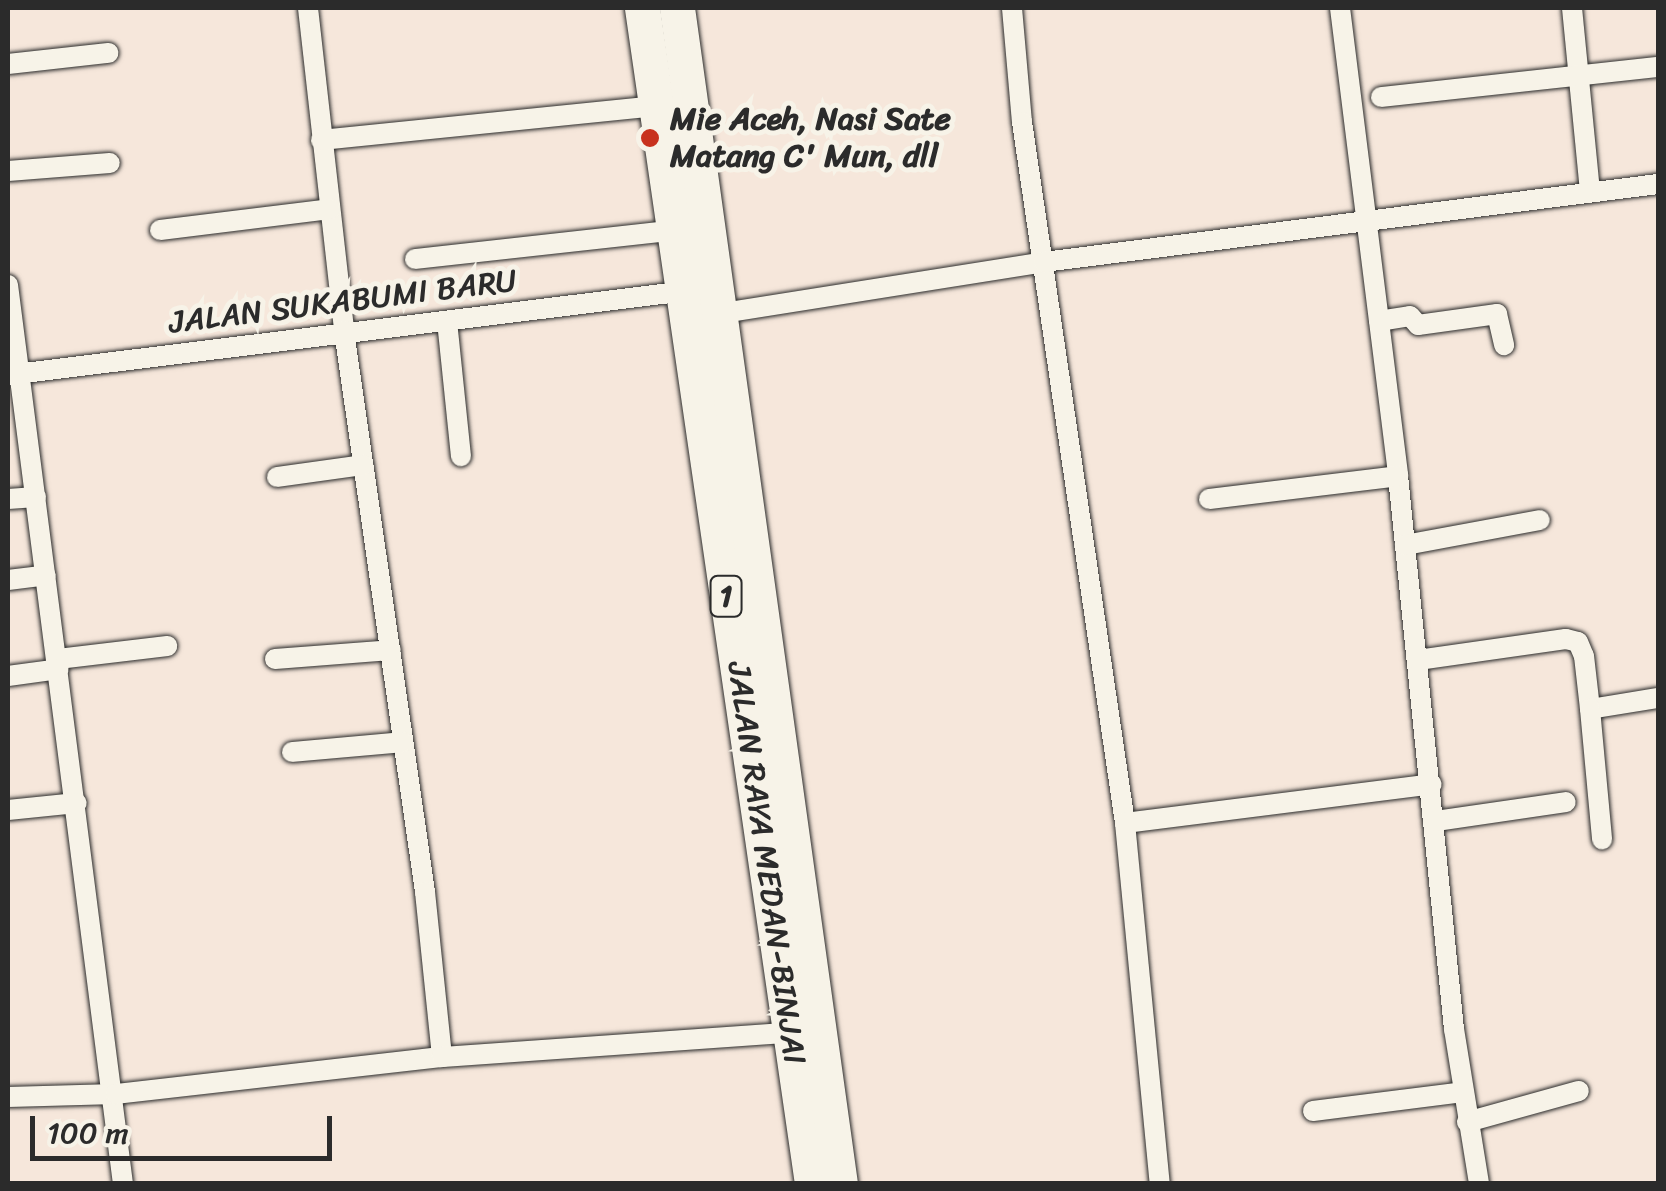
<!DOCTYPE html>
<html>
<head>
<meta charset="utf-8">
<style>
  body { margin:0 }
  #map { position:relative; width:1666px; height:1191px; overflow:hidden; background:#f6e7db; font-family:Sriracha,sans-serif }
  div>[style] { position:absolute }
  .roads { filter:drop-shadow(0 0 2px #2b2b2b) drop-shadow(0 0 2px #2b2b2b) }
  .minor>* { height:20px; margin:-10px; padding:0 10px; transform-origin:10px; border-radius:10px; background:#f7f3e8 }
  .trunk>* { height:35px; margin:-17.5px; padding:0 17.5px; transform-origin:17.5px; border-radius:17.5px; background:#f7f3e8 }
  .dots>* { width:28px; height:28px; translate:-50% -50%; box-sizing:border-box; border:5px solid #f7f3e8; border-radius:50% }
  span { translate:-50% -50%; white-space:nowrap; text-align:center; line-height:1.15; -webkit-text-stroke:10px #f7f3e8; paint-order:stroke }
  .shield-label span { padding:2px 8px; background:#f7f3e8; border:2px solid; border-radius:8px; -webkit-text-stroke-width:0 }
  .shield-label { font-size:30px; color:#2b2b2b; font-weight:700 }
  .poi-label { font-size:32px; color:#2b2b2b; font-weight:700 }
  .left { translate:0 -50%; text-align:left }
  .street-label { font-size:32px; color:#2b2b2b }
  .frame { position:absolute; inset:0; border:10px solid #2b2b2b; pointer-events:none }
  .scale { position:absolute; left:30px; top:1116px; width:302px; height:45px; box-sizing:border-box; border:5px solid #2b2b2b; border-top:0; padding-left:12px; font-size:30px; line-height:35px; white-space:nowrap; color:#2b2b2b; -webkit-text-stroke:8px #f7f3e8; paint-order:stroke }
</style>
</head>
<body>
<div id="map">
  <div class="roads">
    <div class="minor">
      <i style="left:308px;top:8px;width:325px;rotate:83.6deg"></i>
      <i style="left:344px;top:331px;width:567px;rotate:81.78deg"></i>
      <i style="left:425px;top:892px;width:166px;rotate:84.1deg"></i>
      <i style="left:1012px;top:8px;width:114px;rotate:85deg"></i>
      <i style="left:1022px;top:122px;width:709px;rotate:81.64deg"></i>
      <i style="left:1125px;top:823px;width:363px;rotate:84.5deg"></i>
      <i style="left:1340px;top:8px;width:472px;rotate:82.9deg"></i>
      <i style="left:1398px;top:476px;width:556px;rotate:84.22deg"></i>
      <i style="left:1454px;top:1029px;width:157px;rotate:80.8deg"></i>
      <i style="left:1572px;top:8px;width:185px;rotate:84.4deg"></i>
      <i style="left:8px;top:64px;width:101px;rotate:-6.3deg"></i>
      <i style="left:1381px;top:97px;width:279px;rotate:-6.2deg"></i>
      <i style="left:321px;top:140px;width:337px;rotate:-5.8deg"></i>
      <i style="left:8px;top:171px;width:102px;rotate:-4.5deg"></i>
      <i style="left:160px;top:230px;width:171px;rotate:-7deg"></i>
      <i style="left:415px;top:259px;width:263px;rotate:-6.3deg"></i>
      <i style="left:8px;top:285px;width:906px;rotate:82.71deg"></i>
      <i style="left:710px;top:315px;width:338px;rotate:-9deg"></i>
      <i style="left:1044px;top:262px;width:619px;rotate:-7.24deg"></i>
      <i style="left:447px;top:321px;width:136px;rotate:84.1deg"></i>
      <i style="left:1379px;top:321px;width:31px;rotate:-9deg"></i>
      <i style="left:1410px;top:316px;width:12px;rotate:48deg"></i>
      <i style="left:1418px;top:325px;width:80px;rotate:-7.9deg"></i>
      <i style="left:1497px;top:314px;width:32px;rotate:77deg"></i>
      <i style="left:8px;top:375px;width:683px;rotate:-7.06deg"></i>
      <i style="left:277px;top:477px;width:87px;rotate:-7.9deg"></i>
      <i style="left:8px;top:499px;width:28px;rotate:-4deg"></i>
      <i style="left:1209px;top:499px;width:190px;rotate:-6.9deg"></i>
      <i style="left:1405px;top:545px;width:137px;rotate:-10.5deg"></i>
      <i style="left:8px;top:580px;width:38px;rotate:-7deg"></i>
      <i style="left:58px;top:659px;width:110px;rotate:-6.8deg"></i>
      <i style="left:275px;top:659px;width:116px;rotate:-4.4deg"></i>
      <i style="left:1418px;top:660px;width:149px;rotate:-8.1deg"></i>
      <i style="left:1566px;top:639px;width:12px;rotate:14deg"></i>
      <i style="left:1578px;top:642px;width:15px;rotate:67deg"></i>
      <i style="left:1584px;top:656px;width:53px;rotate:83.5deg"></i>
      <i style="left:1590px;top:709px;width:69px;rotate:-9.2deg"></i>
      <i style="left:8px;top:676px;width:51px;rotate:-7.8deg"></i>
      <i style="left:1590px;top:709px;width:131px;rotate:84.7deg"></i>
      <i style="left:292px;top:752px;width:111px;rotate:-5.1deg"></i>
      <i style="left:8px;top:810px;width:69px;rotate:-5.8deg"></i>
      <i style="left:1436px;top:821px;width:131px;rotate:-8.3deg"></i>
      <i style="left:1125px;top:823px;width:309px;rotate:-7.2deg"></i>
      <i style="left:8px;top:1097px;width:108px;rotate:-1.6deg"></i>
      <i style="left:116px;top:1094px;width:328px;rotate:-6.5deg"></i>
      <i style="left:442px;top:1057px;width:358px;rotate:-4deg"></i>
      <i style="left:1313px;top:1111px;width:151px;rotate:-7.2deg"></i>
      <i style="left:1467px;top:1122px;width:116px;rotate:-15.5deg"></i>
    </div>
    <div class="trunk">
      <i style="left:642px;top:8px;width:1188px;rotate:81.77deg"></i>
      <i style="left:677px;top:8px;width:1187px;rotate:82.11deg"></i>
    </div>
  </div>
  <div class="dots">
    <i style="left:650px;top:138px;background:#c8321e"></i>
  </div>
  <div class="shield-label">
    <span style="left:726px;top:596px">1</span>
  </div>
  <div class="poi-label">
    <span class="left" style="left:670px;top:138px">Mie Aceh, Nasi Sate<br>Matang C' Mun, dll</span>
  </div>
  <div class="street-label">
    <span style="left:343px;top:302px;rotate:-7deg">JALAN SUKABUMI BARU</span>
    <span style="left:766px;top:863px;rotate:82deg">JALAN RAYA MEDAN-BINJAI</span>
  </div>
  <div class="frame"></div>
  <div class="scale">100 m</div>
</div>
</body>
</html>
